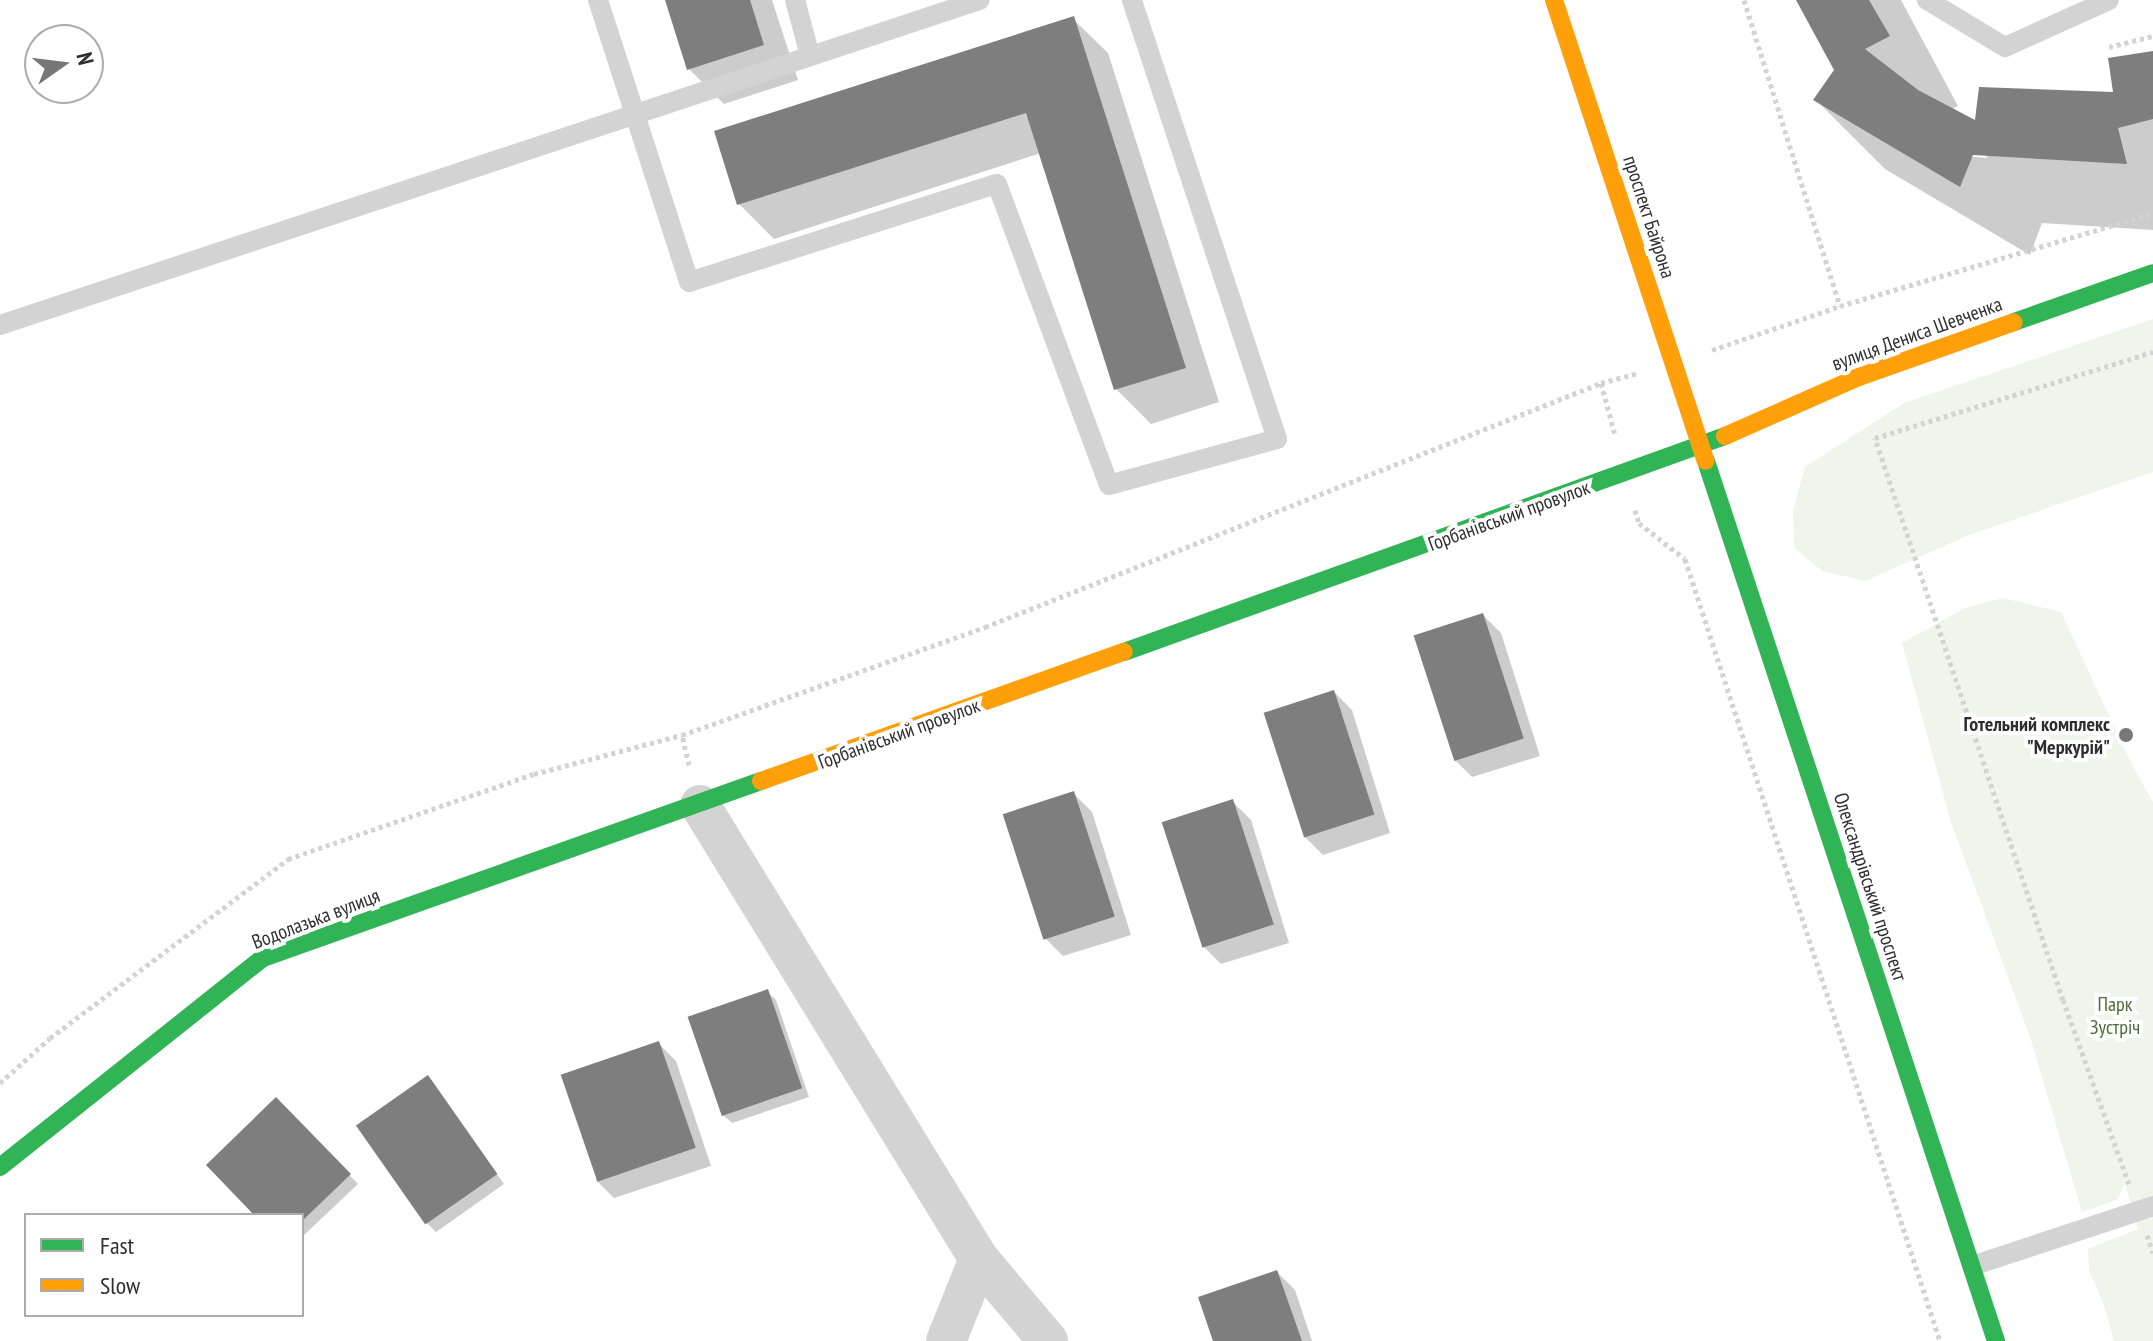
<!DOCTYPE html>
<html>
<head>
<meta charset="utf-8">
<style>
  body { margin:0 }
  #map { position:relative; width:2153px; height:1341px; overflow:hidden; background:#fff; font-family:"PT Sans Narrow",sans-serif }
  div>[style] { position:absolute }
  .green>* { inset:0; background:#f0f5eb }
  .shadow>* { inset:0; background:#0003 }
  .building>* { inset:0; background:#7e7e7e; transform-origin:0 0 }
  .path>* { height:5px; margin-top:-2.5px; transform-origin:0; background:repeating-linear-gradient(90deg,#d3d3d3 0 4px,transparent 0 8px) }
  .lane>* { height:20px; margin:-10px; padding:0 10px; transform-origin:10px; border-radius:10px; background:#d3d3d3 }
  .street>* { height:40px; margin:-20px; padding:0 20px; transform-origin:20px; border-radius:20px; background:#d3d3d3 }
  .fast>* { height:18px; margin:-9px; padding:0 9px; transform-origin:9px; border-radius:9px; background:#30b455 }
  .slow>* { height:18px; margin:-9px; padding:0 9px; transform-origin:9px; border-radius:9px; background:#ff9f0a }
  .dots>* { width:22px; height:22px; translate:-50% -50%; box-sizing:border-box; border:4px solid #fff; border-radius:50% }
  span { translate:-50% -50%; white-space:nowrap; text-align:center; line-height:1.15; -webkit-text-stroke:8px #fff; paint-order:stroke }
  .street-label { font-size:20px; color:#2e2e2e }
  .poi-label { font-size:20px; color:#2e2e2e; font-weight:700 }
  .right { translate:-100% -50%; text-align:right }
  .park-label { font-size:20px; color:#4e6a3a }
  .legend { position:absolute; left:24px; top:1213px; width:280px; height:104px; box-sizing:border-box; background:#fff; border:2px solid #ababab; margin:0; padding:10px 14px; list-style:none; font-size:24px; color:#2e2e2e }
  .legend li { display:flex; align-items:center; gap:16px; height:40px }
  .legend b { width:40px; border:2px solid #ababab }
  .north { position:absolute; left:24px; top:24px; width:80px; height:80px; box-sizing:border-box; background:#fff; border:2px solid #ababab; border-radius:50%; rotate:76deg; font-size:22px; font-weight:700; line-height:32px; text-align:center; color:#2e2e2e }
  .north::after { content:''; display:block; margin:auto; width:28px; height:36px; background:#777; clip-path:polygon(50% 0,100% 100%,50% 72%,0 100%) }
</style>
</head>
<body>
<div id="map">
  <div class="green">
    <i style="clip-path:polygon(2153px 319px,2153px 472px,1969px 535px,1865px 581px,1822px 571px,1794px 547px,1793px 510px,1805px 467px,1904px 403px)"></i>
    <i style="clip-path:polygon(2003px 598px,2061px 612px,2131px 763px,2153px 802px,2153px 1341px,2114px 1341px,2104px 1305px,2089px 1271px,2088px 1249px,2138px 1229px,2125px 1183px,2117px 1200px,2082px 1212px,2030px 1037px,1951px 822px,1902px 643px,1965px 608px)"></i>
  </div>
  <div class="shadow">
    <i style="clip-path:polygon(667px 0,772px 0,798px 80px,724px 104px,689px 69px)"></i>
    <i style="clip-path:polygon(evenodd,1798px 0,1901px 0,1958px 106px,1951px 109px,1977px 123px,2115px 94px,2153px 53px,2153px 230px,2042px 223px,2030px 255px,1885px 169px,1816px 100px,1836px 70px,1798px 0,1964px 152px,1984px 154px,1988px 158px,1963px 156px,1964px 152px)"></i>
    <i style="clip-path:polygon(1073px 19px,1108px 53px,1219px 402px,1151px 424px,1116px 389px,1041px 153px,774px 239px,739px 204px)"></i>
    <i style="clip-path:polygon(1483px 615px,1501px 633px,1540px 756px,1472px 777px,1454px 759px)"></i>
    <i style="clip-path:polygon(1334px 692px,1352px 710px,1390px 833px,1323px 855px,1305px 837px)"></i>
    <i style="clip-path:polygon(1074px 794px,1092px 812px,1131px 935px,1063px 956px,1045px 938px)"></i>
    <i style="clip-path:polygon(1233px 802px,1251px 820px,1289px 943px,1221px 964px,1203px 946px)"></i>
    <i style="clip-path:polygon(767px 992px,776px 1000px,809px 1097px,732px 1123px,723px 1115px)"></i>
    <i style="clip-path:polygon(658px 1043px,676px 1061px,711px 1166px,614px 1198px,596px 1180px)"></i>
    <i style="clip-path:polygon(428px 1078px,504px 1184px,436px 1232px,427px 1223px)"></i>
    <i style="clip-path:polygon(276px 1099px,358px 1184px,302px 1237px,302px 1215px,256px 1215px)"></i>
    <i style="clip-path:polygon(1277px 1272px,1295px 1290px,1312px 1341px,1215px 1341px)"></i>
  </div>
  <div class="building">
    <i style="clip-path:polygon(665px 0,750px 0,764px 45px,687px 70px)"></i>
    <i style="clip-path:polygon(1796px 0,1869px 0,1890px 36px,1865px 49px,1918px 90px,1975px 120px,1979px 87px,2113px 92px,2108px 58px,2153px 51px,2153px 119px,2118px 128px,2127px 164px,1973px 155px,1960px 187px,1813px 100px,1834px 70px)"></i>
    <i style="clip-path:polygon(1074px 16px,1186px 368px,1114px 390px,1026px 113px,737px 205px,714px 131px)"></i>
    <i style="left:1483px;top:613px;width:132px;height:73px;rotate:72deg"></i>
    <i style="left:1334px;top:690px;width:131px;height:74px;rotate:72deg"></i>
    <i style="left:1074px;top:791px;width:132px;height:75px;rotate:72deg"></i>
    <i style="left:1233px;top:799px;width:132px;height:75px;rotate:72deg"></i>
    <i style="left:768px;top:989px;width:105px;height:85px;rotate:71deg"></i>
    <i style="left:659px;top:1041px;width:113px;height:104px;rotate:71deg"></i>
    <i style="left:428px;top:1075px;width:121px;height:88px;rotate:55deg"></i>
    <i style="clip-path:polygon(276px 1097px,351px 1174px,302px 1221px,302px 1215px,254px 1215px,206px 1165px)"></i>
    <i style="clip-path:polygon(1277px 1270px,1302px 1341px,1213px 1341px,1198px 1297px)"></i>
  </div>
  <div class="path">
    <i style="left:1744px;top:0;width:321px;rotate:72.6deg"></i>
    <i style="left:2109px;top:47px;width:45px;rotate:-14deg"></i>
    <i style="left:1712px;top:350px;width:135px;rotate:-19deg"></i>
    <i style="left:1840px;top:306px;width:327px;rotate:-16.5deg"></i>
    <i style="left:1601px;top:383px;width:54px;rotate:74.9deg"></i>
    <i style="left:1635px;top:510px;width:14px;rotate:73deg"></i>
    <i style="left:1639px;top:523px;width:58px;rotate:38deg"></i>
    <i style="left:1685px;top:559px;width:823px;rotate:71.94deg"></i>
    <i style="left:689px;top:765px;width:31px;rotate:-103deg"></i>
    <i style="left:682px;top:735px;width:322px;rotate:-19.6deg"></i>
    <i style="left:985px;top:627px;width:663px;rotate:-21.61deg"></i>
    <i style="left:1601px;top:383px;width:38px;rotate:-15deg"></i>
    <i style="left:0;top:1083px;width:67px;rotate:-42deg"></i>
    <i style="left:50px;top:1038px;width:298px;rotate:-36.9deg"></i>
    <i style="left:288px;top:859px;width:260px;rotate:-19.1deg"></i>
    <i style="left:534px;top:774px;width:153px;rotate:-14.8deg"></i>
    <i style="left:2129px;top:1184px;width:195px;rotate:-109.7deg"></i>
    <i style="left:2063px;top:1000px;width:593px;rotate:-108.5deg"></i>
    <i style="left:1875px;top:438px;width:291px;rotate:-17.2deg"></i>
    <i style="left:2147px;top:1235px;width:19px;rotate:72deg"></i>
  </div>
  <div class="lane">
    <i style="left:598px;top:0;width:296px;rotate:72.1deg"></i>
    <i style="left:689px;top:282px;width:323px;rotate:-17.7deg"></i>
    <i style="left:997px;top:184px;width:321px;rotate:69.6deg"></i>
    <i style="left:1109px;top:485px;width:174px;rotate:-15.3deg"></i>
    <i style="left:1277px;top:439px;width:462px;rotate:-108.3deg"></i>
    <i style="left:795px;top:0;width:58px;rotate:75deg"></i>
    <i style="left:1927px;top:0;width:91px;rotate:31.1deg"></i>
    <i style="left:2005px;top:47px;width:114px;rotate:-24.3deg"></i>
    <i style="left:0;top:325px;width:1032px;rotate:-18.35deg"></i>
    <i style="left:1972px;top:1266px;width:191px;rotate:-18.3deg"></i>
  </div>
  <div class="street">
    <i style="left:700px;top:805px;width:533px;rotate:58.43deg"></i>
    <i style="left:979px;top:1259px;width:107px;rotate:49.9deg"></i>
    <i style="left:946px;top:1341px;width:88px;rotate:-68.1deg"></i>
  </div>
  <div class="fast">
    <i style="left:2014px;top:322px;width:147px;rotate:-19.4deg"></i>
    <i style="left:1706px;top:461px;width:927px;rotate:71.76deg"></i>
    <i style="left:1124px;top:652px;width:639px;rotate:-19.77deg"></i>
    <i style="left:0;top:1167px;width:336px;rotate:-38.5deg"></i>
    <i style="left:263px;top:958px;width:529px;rotate:-19.57deg"></i>
  </div>
  <div class="slow">
    <i style="left:1554px;top:0;width:485px;rotate:71.8deg"></i>
    <i style="left:1725px;top:436px;width:146px;rotate:-23.8deg"></i>
    <i style="left:1859px;top:377px;width:164px;rotate:-19.5deg"></i>
    <i style="left:761px;top:781px;width:385px;rotate:-19.6deg"></i>
  </div>
  <div class="dots">
    <i style="left:2126px;top:735px;background:#777"></i>
  </div>
  <div class="street-label">
    <span style="left:1649px;top:217px;rotate:72deg">проспект Байрона</span>
    <span style="left:1917px;top:334px;rotate:-20deg">вулиця Дениса Шевченка</span>
    <span style="left:1509px;top:516px;rotate:-20deg">Горбанівський провулок</span>
    <span style="left:899px;top:734px;rotate:-20deg">Горбанівський провулок</span>
    <span style="left:1870px;top:887px;rotate:72deg">Олександрівський проспект</span>
    <span style="left:316px;top:919px;rotate:-21deg">Водолазька вулиця</span>
  </div>
  <div class="poi-label">
    <span class="right" style="left:2110px;top:736px">Готельний комплекс<br>"Меркурій"</span>
  </div>
  <div class="park-label">
    <span style="left:2115px;top:1016px">Парк<br>Зустріч</span>
  </div>
  <ul class="legend">
  <li><b style="height:10px;background:#30b455"></b>Fast</li>
  <li><b style="height:10px;background:#ff9f0a"></b>Slow</li>
  </ul>
  <div class="north">N</div>
</div>
</body>
</html>
